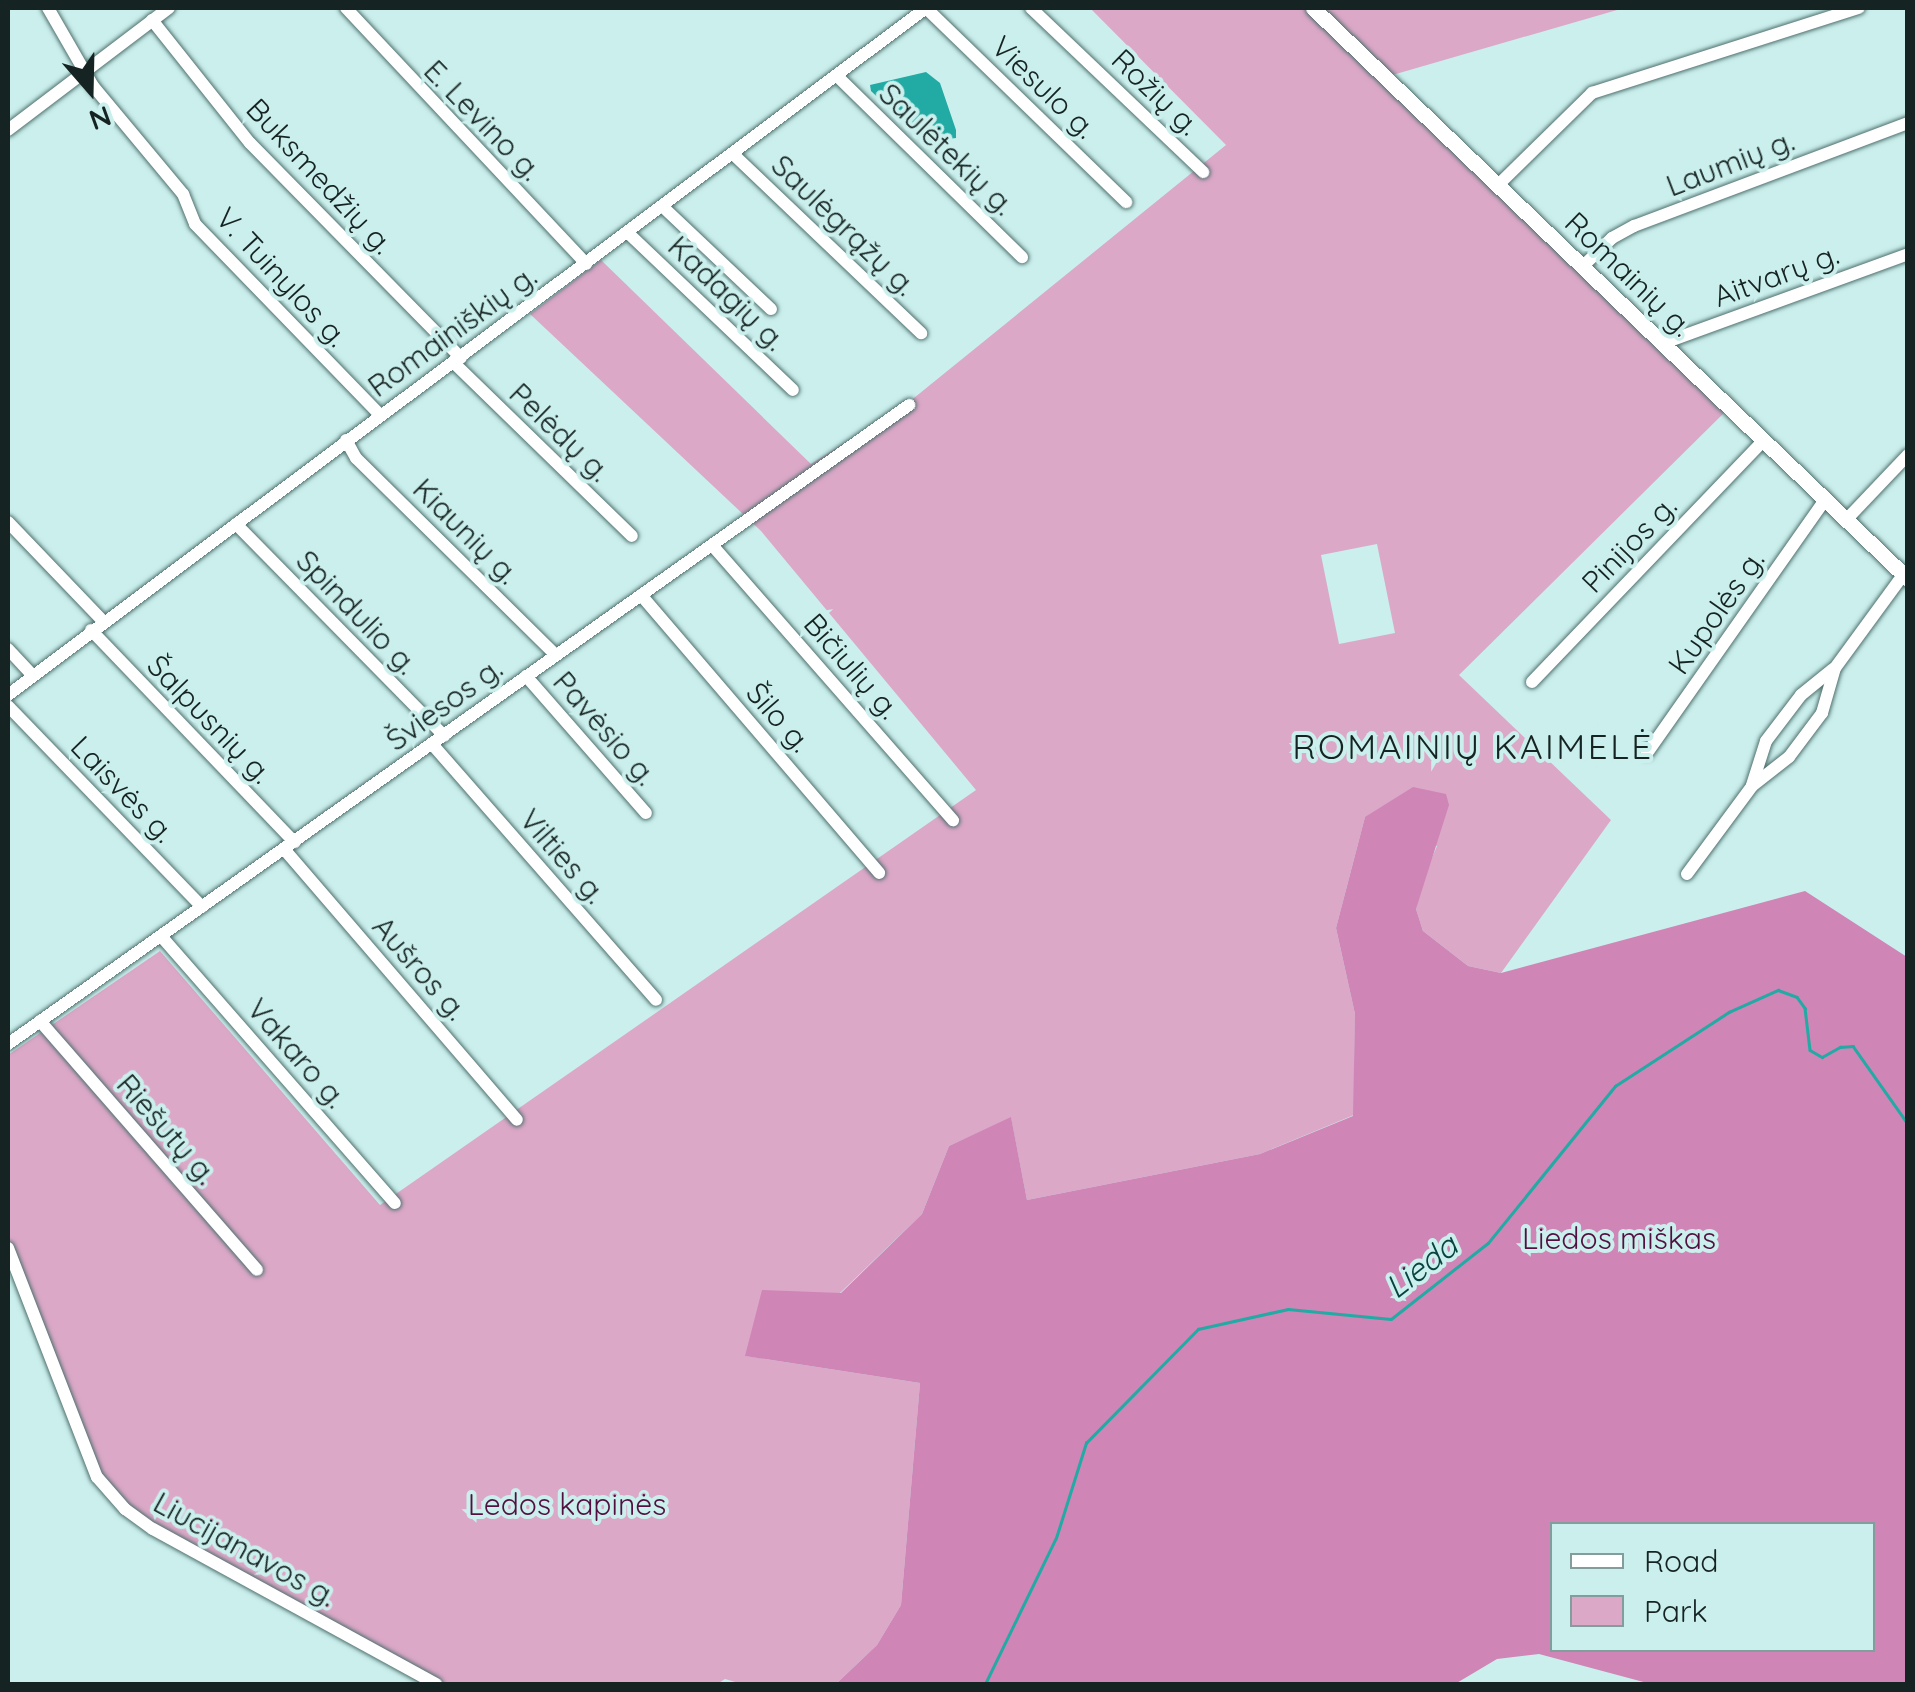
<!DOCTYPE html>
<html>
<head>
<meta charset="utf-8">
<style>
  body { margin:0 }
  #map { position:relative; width:1915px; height:1692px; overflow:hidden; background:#caefec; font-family:Quicksand,sans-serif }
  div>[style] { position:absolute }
  .green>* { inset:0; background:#dca8c8 }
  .forest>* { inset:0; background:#cf85b5 }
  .water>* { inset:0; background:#22aaa4 }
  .stream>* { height:2.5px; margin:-1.25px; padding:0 1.25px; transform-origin:1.25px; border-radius:1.25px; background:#22aaa4 }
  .roads { filter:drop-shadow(0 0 2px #4f706e) drop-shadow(0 0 2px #4f706e) }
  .minor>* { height:12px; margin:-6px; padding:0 6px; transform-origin:6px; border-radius:6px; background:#fff }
  .major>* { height:15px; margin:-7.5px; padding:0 7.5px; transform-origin:7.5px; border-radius:7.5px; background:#fff }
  span { translate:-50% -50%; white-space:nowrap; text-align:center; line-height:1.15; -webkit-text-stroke:8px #caefec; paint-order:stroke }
  .street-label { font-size:30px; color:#152322 }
  .park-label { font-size:30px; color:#521040 }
  .water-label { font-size:32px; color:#094340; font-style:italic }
  .quarter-label { font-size:35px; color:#152322; letter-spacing:2.5px }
  .frame { position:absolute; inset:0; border:10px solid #152322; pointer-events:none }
  .legend { position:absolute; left:1550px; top:1522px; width:325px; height:130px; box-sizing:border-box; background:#caefec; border:2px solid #829d9b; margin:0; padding:12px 18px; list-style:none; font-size:30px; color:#152322 }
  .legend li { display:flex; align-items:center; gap:20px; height:50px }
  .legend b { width:50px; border:2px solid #829d9b }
  .north { position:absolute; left:40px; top:40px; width:100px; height:100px; -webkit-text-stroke:8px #caefec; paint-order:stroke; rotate:160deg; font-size:28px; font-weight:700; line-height:40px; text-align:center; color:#152322 }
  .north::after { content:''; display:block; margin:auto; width:35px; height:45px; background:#152322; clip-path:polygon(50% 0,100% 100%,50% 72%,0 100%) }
</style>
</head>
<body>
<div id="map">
  <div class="green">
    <i style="clip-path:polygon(evenodd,1090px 8px,1624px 8px,1389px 76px,1729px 408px,1459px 675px,1611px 820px,1501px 973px,1468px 966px,1423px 931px,1416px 909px,1418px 890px,1437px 846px,1365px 817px,1336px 928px,1355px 1014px,1354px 1115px,1260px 1154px,1027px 1200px,1011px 1118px,949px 1146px,922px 1214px,840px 1293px,746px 1356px,920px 1383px,901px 1605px,877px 1645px,836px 1684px,742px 1684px,725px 1679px,717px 1684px,436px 1684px,153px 1529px,105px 1489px,8px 1259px,8px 1055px,160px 951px,380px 1205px,976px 790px,761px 531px,530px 314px,601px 260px,811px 464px,909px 402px,1226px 145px,1090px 8px,1377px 544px,1395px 633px,1339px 644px,1321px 555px,1377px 544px)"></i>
  </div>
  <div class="forest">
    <i style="clip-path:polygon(evenodd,1413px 787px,1446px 794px,1449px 805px,1416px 909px,1423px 931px,1468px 966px,1501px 973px,1805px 891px,1907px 957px,1907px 1684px,1651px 1684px,1539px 1654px,1497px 1659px,1455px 1684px,836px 1684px,877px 1645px,901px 1605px,920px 1383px,745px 1356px,762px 1290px,841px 1293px,922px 1214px,949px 1146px,1011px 1117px,1027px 1200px,1260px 1154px,1353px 1116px,1355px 1014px,1336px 928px,1365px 817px,1413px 787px,1552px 1524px,1872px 1524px,1872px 1650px,1552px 1650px,1552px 1524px)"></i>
  </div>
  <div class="water">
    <i style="clip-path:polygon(926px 72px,940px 83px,956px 130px,956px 138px,948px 139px,941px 152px,934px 152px,871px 91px,870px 85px)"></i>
  </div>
  <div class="stream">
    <i style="left:985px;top:1684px;width:162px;rotate:-64.1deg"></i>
    <i style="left:1056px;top:1538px;width:100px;rotate:-72.5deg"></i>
    <i style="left:1086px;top:1443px;width:160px;rotate:-45.5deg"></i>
    <i style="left:1198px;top:1329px;width:92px;rotate:-12.5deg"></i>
    <i style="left:1288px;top:1309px;width:103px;rotate:5.5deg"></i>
    <i style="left:1391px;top:1319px;width:123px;rotate:-38.1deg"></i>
    <i style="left:1488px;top:1243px;width:202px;rotate:-51deg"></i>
    <i style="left:1615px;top:1086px;width:136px;rotate:-33deg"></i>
    <i style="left:1729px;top:1012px;width:54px;rotate:-24.2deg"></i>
    <i style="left:1778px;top:990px;width:20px;rotate:20deg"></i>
    <i style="left:1797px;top:997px;width:14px;rotate:54deg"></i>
    <i style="left:1805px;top:1008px;width:42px;rotate:83.2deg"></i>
    <i style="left:1810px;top:1050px;width:14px;rotate:30deg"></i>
    <i style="left:1822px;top:1057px;width:21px;rotate:-29deg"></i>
    <i style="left:1840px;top:1047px;width:13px;rotate:-4deg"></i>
    <i style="left:1853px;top:1046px;width:95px;rotate:54.8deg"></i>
  </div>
  <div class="roads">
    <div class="minor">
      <i style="left:48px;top:8px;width:90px;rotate:60deg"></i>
      <i style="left:93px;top:86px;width:141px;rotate:50.2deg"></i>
      <i style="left:183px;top:194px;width:32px;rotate:68deg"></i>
      <i style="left:195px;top:224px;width:266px;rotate:45.9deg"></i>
      <i style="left:346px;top:8px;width:351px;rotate:46.8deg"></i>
      <i style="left:1031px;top:8px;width:238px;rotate:43.6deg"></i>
      <i style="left:152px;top:20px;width:157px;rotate:51.5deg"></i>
      <i style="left:250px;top:143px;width:301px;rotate:45.5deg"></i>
      <i style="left:837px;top:76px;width:259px;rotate:44.4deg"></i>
      <i style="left:8px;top:130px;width:202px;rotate:-37.2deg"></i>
      <i style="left:733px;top:154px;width:260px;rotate:43.6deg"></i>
      <i style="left:1498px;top:185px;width:132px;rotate:-44.4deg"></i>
      <i style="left:1592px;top:93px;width:280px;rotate:-17.7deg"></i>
      <i style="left:662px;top:206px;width:150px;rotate:43.4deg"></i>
      <i style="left:627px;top:232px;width:229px;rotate:43.6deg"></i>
      <i style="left:1582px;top:267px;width:42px;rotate:-44deg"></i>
      <i style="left:1612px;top:238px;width:25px;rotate:-29deg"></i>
      <i style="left:1634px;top:226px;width:293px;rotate:-20.6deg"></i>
      <i style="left:1661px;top:344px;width:263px;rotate:-20deg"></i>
      <i style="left:454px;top:363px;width:248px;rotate:44.2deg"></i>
      <i style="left:346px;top:440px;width:21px;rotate:61deg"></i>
      <i style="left:356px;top:458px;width:279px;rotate:44.6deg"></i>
      <i style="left:1846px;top:520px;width:90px;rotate:-46.4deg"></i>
      <i style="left:8px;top:522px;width:139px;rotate:46.2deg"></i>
      <i style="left:236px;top:524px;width:297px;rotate:45.5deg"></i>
      <i style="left:712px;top:545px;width:366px;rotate:48.8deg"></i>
      <i style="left:641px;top:595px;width:366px;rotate:49.4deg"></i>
      <i style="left:91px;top:630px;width:294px;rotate:46.2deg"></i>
      <i style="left:8px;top:649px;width:35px;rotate:47deg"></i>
      <i style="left:526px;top:676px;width:182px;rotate:48.8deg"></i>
      <i style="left:1532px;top:682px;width:334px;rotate:-46.2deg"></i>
      <i style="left:8px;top:695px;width:1147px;rotate:-36.81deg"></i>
      <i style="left:926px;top:8px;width:279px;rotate:44.1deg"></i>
      <i style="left:8px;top:706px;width:279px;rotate:46deg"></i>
      <i style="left:432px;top:744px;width:340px;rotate:48.8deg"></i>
      <i style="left:1647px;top:753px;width:309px;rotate:-54.9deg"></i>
      <i style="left:1752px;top:785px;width:46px;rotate:-72.3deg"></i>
      <i style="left:1766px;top:741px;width:58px;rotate:-52.7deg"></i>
      <i style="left:1801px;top:695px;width:41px;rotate:-39.1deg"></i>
      <i style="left:284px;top:849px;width:357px;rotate:49.3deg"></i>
      <i style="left:1687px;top:874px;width:109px;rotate:-53.5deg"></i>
      <i style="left:1752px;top:786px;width:47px;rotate:-38.1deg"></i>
      <i style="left:1789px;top:757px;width:55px;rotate:-53.1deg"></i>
      <i style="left:1822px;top:713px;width:47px;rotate:-73.9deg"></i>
      <i style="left:1835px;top:668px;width:115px;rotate:-53.8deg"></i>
      <i style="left:161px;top:936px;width:355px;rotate:48.8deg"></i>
      <i style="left:40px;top:1021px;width:330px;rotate:48.9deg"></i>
      <i style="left:8px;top:1044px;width:1105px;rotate:-35.34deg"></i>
      <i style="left:8px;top:1248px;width:246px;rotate:68.8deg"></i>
      <i style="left:97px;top:1477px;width:43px;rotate:48.8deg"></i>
      <i style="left:125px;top:1509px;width:34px;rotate:36deg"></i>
      <i style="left:153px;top:1529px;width:323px;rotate:28.7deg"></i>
    </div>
    <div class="major">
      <i style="left:1313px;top:8px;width:825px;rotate:43.82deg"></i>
    </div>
  </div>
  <div class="street-label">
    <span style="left:1044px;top:87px;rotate:44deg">Viesulo g.</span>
    <span style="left:1156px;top:92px;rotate:44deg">Rožių g.</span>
    <span style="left:483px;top:120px;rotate:46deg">E. Levino g.</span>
    <span style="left:947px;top:149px;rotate:44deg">Saulėtekių g.</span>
    <span style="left:1730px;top:163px;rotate:-21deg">Laumių g.</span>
    <span style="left:320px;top:176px;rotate:47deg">Buksmedžių g.</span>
    <span style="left:844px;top:225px;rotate:44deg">Saulėgrąžų g.</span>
    <span style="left:1629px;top:274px;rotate:44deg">Romainių g.</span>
    <span style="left:1776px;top:275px;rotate:-20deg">Aitvarų g.</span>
    <span style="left:282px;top:277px;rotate:47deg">V. Tuinylos g.</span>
    <span style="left:727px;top:293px;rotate:44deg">Kadagių g.</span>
    <span style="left:452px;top:331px;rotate:-36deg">Romainiškių g.</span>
    <span style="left:560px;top:432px;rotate:44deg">Pelėdų g.</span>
    <span style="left:466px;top:531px;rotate:45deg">Kiaunių g.</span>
    <span style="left:1629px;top:544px;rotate:-46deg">Pinijos g.</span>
    <span style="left:357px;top:612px;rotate:46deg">Spindulio g.</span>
    <span style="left:1716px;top:612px;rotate:-55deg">Kupolės g.</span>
    <span style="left:852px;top:666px;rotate:49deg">Bičiulių g.</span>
    <span style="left:444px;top:704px;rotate:-36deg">Šviesos g.</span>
    <span style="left:779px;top:717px;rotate:49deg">Šilo g.</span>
    <span style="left:210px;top:719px;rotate:46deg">Šalpusnių g.</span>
    <span style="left:605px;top:728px;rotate:49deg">Pavėsio g.</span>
    <span style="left:123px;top:789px;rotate:46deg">Laisvės g.</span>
    <span style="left:563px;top:856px;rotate:49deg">Vilties g.</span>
    <span style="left:420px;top:968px;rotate:49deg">Aušros g.</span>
    <span style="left:297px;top:1053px;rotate:49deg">Vakaro g.</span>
    <span style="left:167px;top:1129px;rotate:49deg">Riešutų g.</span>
    <span style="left:245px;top:1549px;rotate:29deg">Liucijanavos g.</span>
  </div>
  <div class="park-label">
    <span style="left:1619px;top:1238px">Liedos miškas</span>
    <span style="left:567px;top:1504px">Ledos kapinės</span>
  </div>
  <div class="water-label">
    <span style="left:1421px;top:1266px;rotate:-38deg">Lieda</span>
  </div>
  <div class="quarter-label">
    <span style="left:1473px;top:746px">ROMAINIŲ KAIMELĖ</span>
  </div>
  <div class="frame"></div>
  <ul class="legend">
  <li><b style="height:12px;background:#fff"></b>Road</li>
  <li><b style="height:28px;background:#dca8c8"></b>Park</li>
  </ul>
  <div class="north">N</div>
</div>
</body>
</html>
